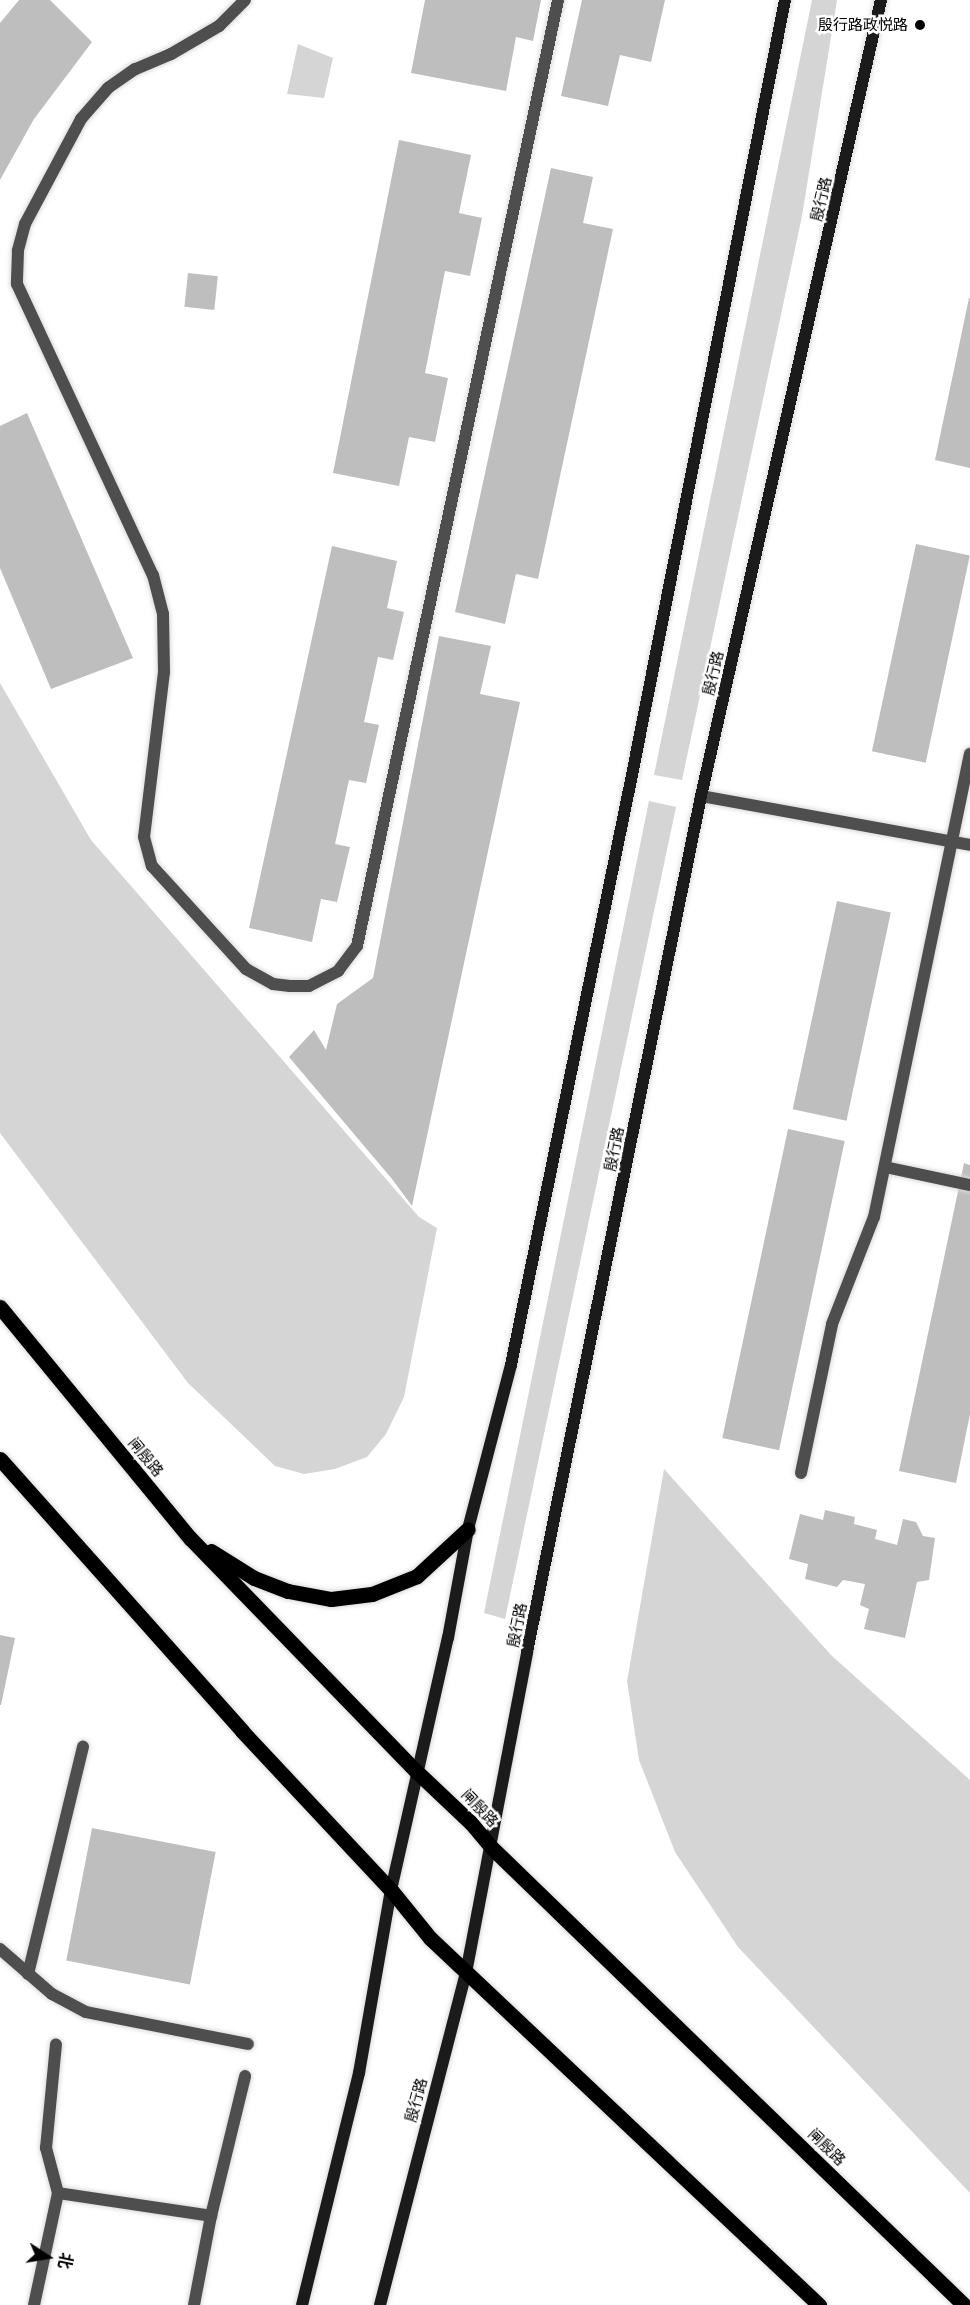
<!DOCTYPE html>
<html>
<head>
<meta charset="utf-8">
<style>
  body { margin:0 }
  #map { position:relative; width:970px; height:2305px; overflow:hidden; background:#fff; font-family:"Titillium Web","Noto Sans SC",sans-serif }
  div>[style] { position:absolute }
  .green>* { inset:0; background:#d5d5d5 }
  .building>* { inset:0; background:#bebebe; transform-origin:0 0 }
  .roads { filter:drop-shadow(0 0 2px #dbdbdb) drop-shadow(0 0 2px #dbdbdb) }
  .lane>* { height:12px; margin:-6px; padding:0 6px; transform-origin:6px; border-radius:6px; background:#4e4e4e }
  .secondary>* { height:12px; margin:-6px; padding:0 6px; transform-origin:6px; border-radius:6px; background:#1b1b1b }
  .primary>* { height:15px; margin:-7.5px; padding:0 7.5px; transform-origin:7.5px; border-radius:7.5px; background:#000 }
  .dots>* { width:16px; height:16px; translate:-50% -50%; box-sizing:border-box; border:3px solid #fff; border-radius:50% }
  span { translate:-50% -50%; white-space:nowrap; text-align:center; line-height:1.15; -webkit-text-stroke:5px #fff; paint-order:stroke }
  .poi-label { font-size:15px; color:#000 }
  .right { translate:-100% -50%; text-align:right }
  .street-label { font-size:15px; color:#000 }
  .north { position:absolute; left:18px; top:2227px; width:60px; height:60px; -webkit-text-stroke:4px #fff; paint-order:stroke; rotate:102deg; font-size:16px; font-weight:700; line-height:24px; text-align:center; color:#000 }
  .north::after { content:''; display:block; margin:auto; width:21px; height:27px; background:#000; clip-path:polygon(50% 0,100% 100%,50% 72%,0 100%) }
</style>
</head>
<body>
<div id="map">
  <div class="green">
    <i style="clip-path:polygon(812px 0,837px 0,802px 216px,682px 780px,654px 775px)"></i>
    <i style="clip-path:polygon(298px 44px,333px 58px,324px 98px,287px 94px)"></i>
    <i style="clip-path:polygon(0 683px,91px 840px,419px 1217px,437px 1228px,404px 1397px,386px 1434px,367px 1457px,335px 1469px,304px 1474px,275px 1466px,188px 1383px,0 1133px)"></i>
    <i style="clip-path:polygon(649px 801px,676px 807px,505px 1619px,484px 1613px)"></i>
    <i style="clip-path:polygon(664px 1469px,831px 1655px,970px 1780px,970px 2193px,738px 1947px,675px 1852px,639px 1760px,627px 1681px)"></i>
  </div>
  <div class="building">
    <i style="clip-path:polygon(19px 0,50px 0,92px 42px,34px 119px,0 180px,0 23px)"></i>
    <i style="clip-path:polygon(425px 0,541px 0,533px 41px,516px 37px,506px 91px,411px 73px)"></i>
    <i style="clip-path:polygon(582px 0,665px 0,651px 62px,620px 55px,608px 106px,561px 96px)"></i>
    <i style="clip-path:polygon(399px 140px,471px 155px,459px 213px,482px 218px,470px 276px,445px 271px,425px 373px,448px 378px,435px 442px,409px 437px,399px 486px,333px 473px)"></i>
    <i style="clip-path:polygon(551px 168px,593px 177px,583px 223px,613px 229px,538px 579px,516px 574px,505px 624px,455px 612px)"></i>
    <i style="left:188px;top:273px;width:30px;height:34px;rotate:6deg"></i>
    <i style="clip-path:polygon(969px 298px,970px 298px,970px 468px,935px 460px)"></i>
    <i style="clip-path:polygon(27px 413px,133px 658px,51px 689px,0 568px,0 426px)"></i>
    <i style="left:916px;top:544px;width:55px;height:212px;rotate:12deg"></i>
    <i style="clip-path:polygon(332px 546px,397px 561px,387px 608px,404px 612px,393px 660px,378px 657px,364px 722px,379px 725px,366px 783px,349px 780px,335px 844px,350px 847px,337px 902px,321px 899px,312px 942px,249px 928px)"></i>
    <i style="clip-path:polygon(439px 636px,491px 646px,480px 694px,520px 702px,412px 1206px,392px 1179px,289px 1057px,314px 1030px,326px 1050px,337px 1004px,373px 978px)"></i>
    <i style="left:837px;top:901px;width:55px;height:213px;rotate:12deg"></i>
    <i style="left:788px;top:1129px;width:58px;height:316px;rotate:12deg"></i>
    <i style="clip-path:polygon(964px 1163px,970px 1165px,970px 1414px,956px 1483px,899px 1471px)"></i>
    <i style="clip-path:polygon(825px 1510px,855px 1517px,854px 1524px,877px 1530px,875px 1539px,897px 1545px,903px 1519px,916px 1522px,923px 1536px,935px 1538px,929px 1580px,917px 1582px,905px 1638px,864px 1629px,869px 1609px,860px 1605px,865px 1584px,843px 1580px,837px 1587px,805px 1579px,808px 1564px,789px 1559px,800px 1514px,823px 1520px)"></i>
    <i style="clip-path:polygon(0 1635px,15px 1638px,1px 1705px,0 1705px)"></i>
    <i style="left:92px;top:1828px;width:126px;height:135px;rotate:11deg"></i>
  </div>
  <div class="roads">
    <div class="lane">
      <i style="left:245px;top:0;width:37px;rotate:135deg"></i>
      <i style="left:219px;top:26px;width:56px;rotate:149.7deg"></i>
      <i style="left:171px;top:54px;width:39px;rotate:157deg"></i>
      <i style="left:135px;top:69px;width:33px;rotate:145deg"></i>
      <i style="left:108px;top:88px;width:41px;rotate:131.1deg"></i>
      <i style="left:81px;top:119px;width:119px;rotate:118.1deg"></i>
      <i style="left:25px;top:224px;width:28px;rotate:105deg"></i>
      <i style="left:18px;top:251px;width:33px;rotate:92deg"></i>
      <i style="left:17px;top:284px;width:321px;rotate:65deg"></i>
      <i style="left:153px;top:575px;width:40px;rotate:75.6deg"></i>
      <i style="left:163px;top:614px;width:58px;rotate:89deg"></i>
      <i style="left:164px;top:672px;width:166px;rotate:96.9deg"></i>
      <i style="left:144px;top:837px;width:30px;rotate:75deg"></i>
      <i style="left:152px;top:866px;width:139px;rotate:47.6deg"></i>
      <i style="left:246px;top:969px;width:31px;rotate:29deg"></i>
      <i style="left:273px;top:984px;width:17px;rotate:7deg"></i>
      <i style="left:290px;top:986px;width:19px"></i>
      <i style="left:309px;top:986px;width:33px;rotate:-27deg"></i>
      <i style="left:338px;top:971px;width:31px;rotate:-53deg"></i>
      <i style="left:357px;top:946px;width:967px;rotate:-78deg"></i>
      <i style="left:701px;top:796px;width:273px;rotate:10.3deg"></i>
      <i style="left:885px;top:1167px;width:87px;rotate:12deg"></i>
      <i style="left:801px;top:1473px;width:152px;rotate:-78.2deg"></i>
      <i style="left:832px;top:1324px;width:115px;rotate:-68.6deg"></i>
      <i style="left:874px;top:1217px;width:473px;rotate:-78.3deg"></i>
      <i style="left:0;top:1949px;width:69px;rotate:40.9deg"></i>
      <i style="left:52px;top:1994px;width:38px;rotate:28deg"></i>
      <i style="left:86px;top:2012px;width:165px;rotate:11.2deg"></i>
      <i style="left:28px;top:1974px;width:234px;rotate:-76.4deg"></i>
      <i style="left:58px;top:2193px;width:155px;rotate:8.5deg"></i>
      <i style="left:34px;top:2305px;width:115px;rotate:-77.9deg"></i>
      <i style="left:58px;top:2193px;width:47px;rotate:-104.9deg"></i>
      <i style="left:46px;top:2148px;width:104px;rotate:-84.5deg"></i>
      <i style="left:194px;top:2305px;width:91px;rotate:-79.2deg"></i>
      <i style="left:211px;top:2216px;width:144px;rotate:-76.3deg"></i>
    </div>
    <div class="secondary">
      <i style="left:302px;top:2305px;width:239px;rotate:-76.2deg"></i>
      <i style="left:359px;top:2073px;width:186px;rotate:-80.1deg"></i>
      <i style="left:391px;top:1890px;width:258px;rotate:-77.3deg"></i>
      <i style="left:448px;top:1638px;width:111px;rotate:-79.6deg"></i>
      <i style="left:468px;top:1529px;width:170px;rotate:-75.3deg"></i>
      <i style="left:511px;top:1365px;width:597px;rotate:-78.41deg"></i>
      <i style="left:631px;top:780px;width:795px;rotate:-78.83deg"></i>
      <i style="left:380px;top:2305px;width:343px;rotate:-75.5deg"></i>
      <i style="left:466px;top:1973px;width:327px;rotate:-79.2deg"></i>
      <i style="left:527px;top:1652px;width:874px;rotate:-78.51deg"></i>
      <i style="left:701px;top:796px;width:816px;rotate:-77.26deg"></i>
    </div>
    <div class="primary">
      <i style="left:0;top:1307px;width:299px;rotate:50.6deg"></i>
      <i style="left:190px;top:1538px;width:325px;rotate:45.9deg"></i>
      <i style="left:416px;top:1771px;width:76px;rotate:43.4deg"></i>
      <i style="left:471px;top:1823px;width:31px;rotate:50deg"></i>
      <i style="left:491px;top:1847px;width:658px;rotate:44.08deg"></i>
      <i style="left:0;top:1459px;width:364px;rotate:48.3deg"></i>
      <i style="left:242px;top:1731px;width:218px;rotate:46.9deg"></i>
      <i style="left:391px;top:1890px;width:62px;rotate:50.9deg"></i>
      <i style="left:430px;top:1938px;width:535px;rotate:43.33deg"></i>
      <i style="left:211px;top:1551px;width:51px;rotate:32.1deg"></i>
      <i style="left:254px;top:1578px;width:36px;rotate:21deg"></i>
      <i style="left:288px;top:1591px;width:44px;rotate:10.5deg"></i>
      <i style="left:331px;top:1599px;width:41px;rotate:-7deg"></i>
      <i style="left:372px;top:1594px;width:48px;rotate:-21.8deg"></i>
      <i style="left:417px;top:1576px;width:69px;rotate:-42.7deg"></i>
    </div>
  </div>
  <div class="dots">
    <i style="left:920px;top:25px;background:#000"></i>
  </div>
  <div class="poi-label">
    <span class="right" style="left:908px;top:25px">殷行路政悦路</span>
  </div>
  <div class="street-label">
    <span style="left:821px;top:199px;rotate:-77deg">殷行路</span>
    <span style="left:713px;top:673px;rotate:-77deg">殷行路</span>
    <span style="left:614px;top:1149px;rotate:-79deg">殷行路</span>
    <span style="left:146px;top:1457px;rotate:50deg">闸殷路</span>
    <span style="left:517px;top:1625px;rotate:-79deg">殷行路</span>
    <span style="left:480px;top:1808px;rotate:46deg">闸殷路</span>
    <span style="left:416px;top:2100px;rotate:-75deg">殷行路</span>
    <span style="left:827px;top:2147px;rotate:44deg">闸殷路</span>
  </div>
  <div class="north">北</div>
</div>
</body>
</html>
